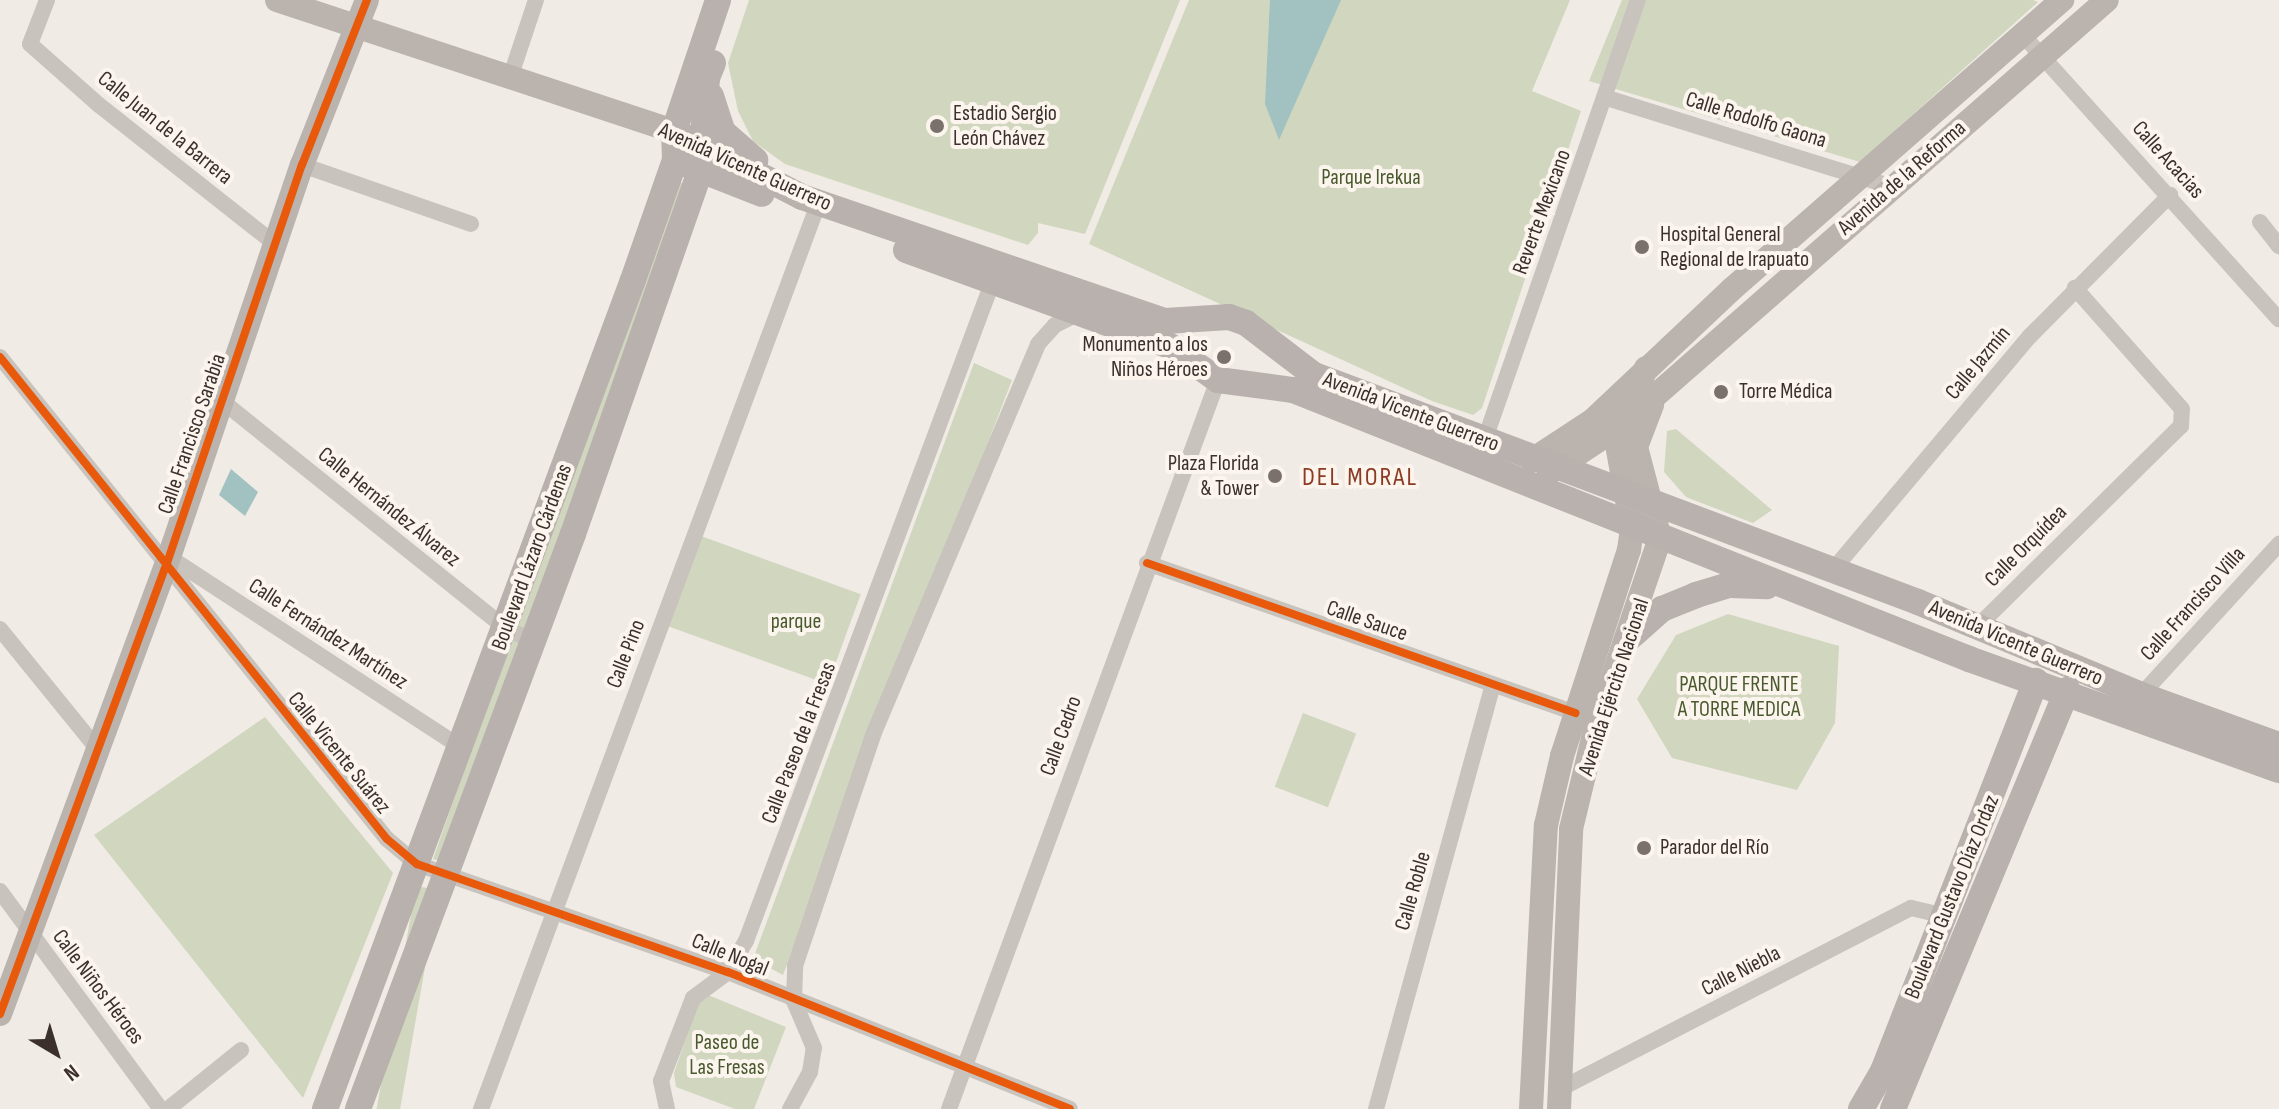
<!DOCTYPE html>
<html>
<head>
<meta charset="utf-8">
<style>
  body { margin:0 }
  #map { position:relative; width:2279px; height:1109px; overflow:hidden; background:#f0ebe5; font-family:"Sofia Sans Condensed",sans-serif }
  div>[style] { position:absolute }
  .green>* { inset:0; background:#d1d6bf; transform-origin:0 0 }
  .water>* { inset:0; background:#a1c2c1 }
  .street>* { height:16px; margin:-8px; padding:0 8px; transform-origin:8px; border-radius:8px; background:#c9c3be }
  .secondary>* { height:24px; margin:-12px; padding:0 12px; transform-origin:12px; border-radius:12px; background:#bab3ae }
  .primary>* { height:26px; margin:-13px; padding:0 13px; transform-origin:13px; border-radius:13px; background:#b8b1ad }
  .cycleway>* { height:8px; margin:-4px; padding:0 4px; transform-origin:4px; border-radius:4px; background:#e8590c }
  .dots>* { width:22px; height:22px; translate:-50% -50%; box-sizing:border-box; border:4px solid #fbf5ee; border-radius:50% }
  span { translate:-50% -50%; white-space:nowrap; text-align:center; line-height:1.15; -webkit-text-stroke:8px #fbf5ee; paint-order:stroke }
  .poi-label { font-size:22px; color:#3b302b }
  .left { translate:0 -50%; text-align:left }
  .right { translate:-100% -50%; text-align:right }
  .street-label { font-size:22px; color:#3b302b }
  .park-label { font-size:22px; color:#4a5a2e }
  .quarter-label { font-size:26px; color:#8c3b22; letter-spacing:2px }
  .north { position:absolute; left:16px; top:1013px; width:80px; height:80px; -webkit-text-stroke:6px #fbf5ee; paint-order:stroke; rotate:142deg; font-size:22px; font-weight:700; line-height:32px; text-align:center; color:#3b302b }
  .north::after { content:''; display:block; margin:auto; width:28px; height:36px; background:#3b302b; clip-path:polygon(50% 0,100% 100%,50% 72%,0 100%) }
</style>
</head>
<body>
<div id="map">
  <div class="green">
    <i style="clip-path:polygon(749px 0,1180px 0,1085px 234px,1038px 223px,1038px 233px,1028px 245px,785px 164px,753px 141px,738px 111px,728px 63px)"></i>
    <i style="clip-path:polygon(1189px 0,1570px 0,1532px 91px,1581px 111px,1482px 408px,1473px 415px,1432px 401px,1089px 244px)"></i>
    <i style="clip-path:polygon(1622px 0,2033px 0,2038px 2px,1860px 162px,1589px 81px)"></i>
    <i style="clip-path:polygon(670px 179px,688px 185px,446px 863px,433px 859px)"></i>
    <i style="clip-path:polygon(974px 363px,1012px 380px,783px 975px,753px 959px)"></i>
    <i style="clip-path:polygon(1676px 429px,1772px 510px,1753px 523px,1686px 497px,1664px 472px,1667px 431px)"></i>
    <i style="left:701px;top:536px;width:170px;height:96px;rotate:20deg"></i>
    <i style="clip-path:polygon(1728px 614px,1839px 646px,1835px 723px,1797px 790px,1672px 758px,1637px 699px,1676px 635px)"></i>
    <i style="left:1303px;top:713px;width:57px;height:79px;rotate:21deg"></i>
    <i style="clip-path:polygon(265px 717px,393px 873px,303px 1098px,94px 835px)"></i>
    <i style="left:416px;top:886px;width:23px;height:239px;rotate:10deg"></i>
    <i style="clip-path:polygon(708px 995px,786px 1027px,754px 1109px,735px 1109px,676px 1087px,674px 1073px,698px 1003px)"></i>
  </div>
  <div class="water">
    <i style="clip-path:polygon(1270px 0,1341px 0,1279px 140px,1265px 104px)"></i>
    <i style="clip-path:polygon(231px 469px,258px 492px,245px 516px,219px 495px)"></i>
  </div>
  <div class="street">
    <i style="left:47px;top:0;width:47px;rotate:111.1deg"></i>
    <i style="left:30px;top:44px;width:92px;rotate:41.5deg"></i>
    <i style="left:99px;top:105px;width:224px;rotate:38.3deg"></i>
    <i style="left:2022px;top:34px;width:384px;rotate:48deg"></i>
    <i style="left:510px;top:78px;width:82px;rotate:-71.6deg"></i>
    <i style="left:1607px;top:98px;width:299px;rotate:17.3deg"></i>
    <i style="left:302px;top:165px;width:179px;rotate:19.2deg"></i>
    <i style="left:2260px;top:222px;width:31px;rotate:52deg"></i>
    <i style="left:0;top:357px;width:618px;rotate:51.24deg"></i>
    <i style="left:387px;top:839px;width:39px;rotate:40deg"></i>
    <i style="left:417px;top:864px;width:329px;rotate:19.2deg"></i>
    <i style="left:728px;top:972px;width:368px;rotate:21.8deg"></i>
    <i style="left:222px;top:401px;width:363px;rotate:38.7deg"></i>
    <i style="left:505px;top:628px;width:31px;rotate:25deg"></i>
    <i style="left:1485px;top:439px;width:465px;rotate:-70.8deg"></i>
    <i style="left:169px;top:557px;width:350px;rotate:33.1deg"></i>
    <i style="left:1147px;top:563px;width:454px;rotate:19.3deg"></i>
    <i style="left:1832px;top:571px;width:307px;rotate:-49.9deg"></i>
    <i style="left:2030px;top:336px;width:199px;rotate:-45.2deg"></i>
    <i style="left:1976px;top:628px;width:288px;rotate:-44.6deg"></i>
    <i style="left:2181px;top:426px;width:17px;rotate:-87deg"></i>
    <i style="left:2182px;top:409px;width:162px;rotate:-131.5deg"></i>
    <i style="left:0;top:629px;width:152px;rotate:50.9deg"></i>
    <i style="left:2141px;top:695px;width:205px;rotate:-47.6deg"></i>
    <i style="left:0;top:891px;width:271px;rotate:53.6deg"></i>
    <i style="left:1560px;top:1089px;width:395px;rotate:-27.3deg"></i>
    <i style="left:1911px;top:908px;width:35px;rotate:13deg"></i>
    <i style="left:168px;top:1109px;width:94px;rotate:-38.9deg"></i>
    <i style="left:481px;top:1109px;width:954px;rotate:-69.57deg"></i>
    <i style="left:667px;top:1109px;width:29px;rotate:-102deg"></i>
    <i style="left:661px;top:1081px;width:89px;rotate:-68.9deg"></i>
    <i style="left:693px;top:998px;width:44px;rotate:-36.6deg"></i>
    <i style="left:728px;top:972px;width:36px;rotate:-60deg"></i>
    <i style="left:746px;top:941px;width:702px;rotate:-69.5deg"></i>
    <i style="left:790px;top:1109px;width:42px;rotate:-61.6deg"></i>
    <i style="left:810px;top:1072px;width:24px;rotate:-81deg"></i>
    <i style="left:814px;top:1048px;width:51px;rotate:-113.1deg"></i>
    <i style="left:794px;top:1001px;width:35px;rotate:-88deg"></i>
    <i style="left:795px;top:966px;width:244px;rotate:-71.3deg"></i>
    <i style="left:873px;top:735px;width:424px;rotate:-67.1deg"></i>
    <i style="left:1038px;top:344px;width:25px;rotate:-48deg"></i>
    <i style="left:1055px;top:325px;width:25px;rotate:-26deg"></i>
    <i style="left:949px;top:1109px;width:777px;rotate:-69.75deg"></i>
    <i style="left:1376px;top:1109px;width:440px;rotate:-74.6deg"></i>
  </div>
  <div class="secondary">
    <i style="left:277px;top:0;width:418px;rotate:18.3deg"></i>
    <i style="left:1532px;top:460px;width:73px;rotate:-33.3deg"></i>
    <i style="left:1593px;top:420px;width:191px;rotate:-43.3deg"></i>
    <i style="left:1732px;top:289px;width:439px;rotate:-41.2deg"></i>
    <i style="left:1549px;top:473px;width:89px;rotate:-33.5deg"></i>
    <i style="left:1623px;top:424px;width:643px;rotate:-41.22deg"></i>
    <i style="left:0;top:1014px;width:475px;rotate:-69.7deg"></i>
    <i style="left:165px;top:569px;width:427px;rotate:-71.3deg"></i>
    <i style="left:302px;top:165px;width:177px;rotate:-68.5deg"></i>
    <i style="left:1531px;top:1109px;width:284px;rotate:-87deg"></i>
    <i style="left:1546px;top:825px;width:71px;rotate:-76.9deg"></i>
    <i style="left:1562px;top:756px;width:217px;rotate:-72deg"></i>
    <i style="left:1629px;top:550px;width:22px;rotate:-82deg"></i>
    <i style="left:1632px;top:528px;width:84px;rotate:-100.2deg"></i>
    <i style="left:1617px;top:445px;width:82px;rotate:-69.4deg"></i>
    <i style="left:1559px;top:1109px;width:280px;rotate:-87.5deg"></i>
    <i style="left:1571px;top:829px;width:106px;rotate:-76.4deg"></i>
    <i style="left:1596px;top:726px;width:199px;rotate:-71.2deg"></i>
    <i style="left:1660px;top:538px;width:94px;rotate:-104.8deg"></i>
    <i style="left:1636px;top:447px;width:45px;rotate:-69.1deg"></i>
  </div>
  <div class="primary">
    <i style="left:711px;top:96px;width:38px;rotate:72deg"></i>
    <i style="left:723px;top:132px;width:43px;rotate:41.2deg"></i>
    <i style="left:674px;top:131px;width:144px;rotate:27.3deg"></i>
    <i style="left:802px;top:197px;width:384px;rotate:18.9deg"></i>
    <i style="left:1165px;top:321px;width:64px;rotate:-3.6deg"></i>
    <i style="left:1229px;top:317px;width:18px;rotate:19deg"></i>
    <i style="left:1246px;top:323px;width:86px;rotate:37.4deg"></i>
    <i style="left:1314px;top:375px;width:645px;rotate:20.6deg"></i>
    <i style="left:1918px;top:602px;width:242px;rotate:22.6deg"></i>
    <i style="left:2141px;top:695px;width:147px;rotate:19.9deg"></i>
    <i style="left:675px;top:160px;width:93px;rotate:21.3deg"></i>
    <i style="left:906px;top:250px;width:281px;rotate:20deg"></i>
    <i style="left:1170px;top:346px;width:59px;rotate:35.3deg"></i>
    <i style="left:1218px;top:380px;width:76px;rotate:7.6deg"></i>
    <i style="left:1293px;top:390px;width:728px;rotate:21.7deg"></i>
    <i style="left:1969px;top:659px;width:329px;rotate:19.7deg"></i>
    <i style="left:1627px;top:640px;width:47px;rotate:-41.5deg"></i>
    <i style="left:1662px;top:609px;width:37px;rotate:-22deg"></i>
    <i style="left:1696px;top:595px;width:34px;rotate:-17deg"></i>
    <i style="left:1729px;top:585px;width:38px;rotate:2deg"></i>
    <i style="left:325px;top:1109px;width:884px;rotate:-69.62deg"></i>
    <i style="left:633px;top:280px;width:127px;rotate:-70.7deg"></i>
    <i style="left:675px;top:160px;width:29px;rotate:-92deg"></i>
    <i style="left:674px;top:131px;width:138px;rotate:-71.4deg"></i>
    <i style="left:358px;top:1109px;width:614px;rotate:-69.5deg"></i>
    <i style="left:573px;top:534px;width:388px;rotate:-70.7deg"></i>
    <i style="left:701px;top:168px;width:90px;rotate:-86.2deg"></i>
    <i style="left:707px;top:78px;width:16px;rotate:-68deg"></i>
    <i style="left:1861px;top:1109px;width:44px;rotate:-59.9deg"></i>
    <i style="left:1883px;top:1071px;width:419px;rotate:-68.6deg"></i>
    <i style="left:1893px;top:1109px;width:454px;rotate:-67.4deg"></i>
  </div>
  <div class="cycleway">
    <i style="left:0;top:357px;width:618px;rotate:51.24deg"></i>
    <i style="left:387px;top:839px;width:39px;rotate:40deg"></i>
    <i style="left:417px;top:864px;width:329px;rotate:19.2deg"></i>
    <i style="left:728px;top:972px;width:368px;rotate:21.8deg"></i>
    <i style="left:1147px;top:563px;width:454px;rotate:19.3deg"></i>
    <i style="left:0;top:1014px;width:475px;rotate:-69.7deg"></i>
    <i style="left:165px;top:569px;width:427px;rotate:-71.3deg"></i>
    <i style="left:302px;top:165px;width:177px;rotate:-68.5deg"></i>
  </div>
  <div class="dots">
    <i style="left:937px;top:126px;background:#7a716c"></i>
    <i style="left:1642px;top:247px;background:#7a716c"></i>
    <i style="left:1224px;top:357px;background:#7a716c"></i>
    <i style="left:1721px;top:392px;background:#7a716c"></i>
    <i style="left:1275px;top:476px;background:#7a716c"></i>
    <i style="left:1644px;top:848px;background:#7a716c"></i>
  </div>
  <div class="poi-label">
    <span class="left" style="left:953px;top:126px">Estadio Sergio<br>León Chávez</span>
    <span class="left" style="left:1660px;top:247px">Hospital General<br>Regional de Irapuato</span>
    <span class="right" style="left:1208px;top:357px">Monumento a los<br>Niños Héroes</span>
    <span class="left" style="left:1739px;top:392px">Torre Médica</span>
    <span class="right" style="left:1259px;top:476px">Plaza Florida<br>&amp; Tower</span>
    <span class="left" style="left:1660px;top:848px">Parador del Río</span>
  </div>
  <div class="street-label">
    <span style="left:1756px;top:120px;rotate:17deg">Calle Rodolfo Gaona</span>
    <span style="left:165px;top:128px;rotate:39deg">Calle Juan de la Barrera</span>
    <span style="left:2168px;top:160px;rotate:48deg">Calle Acacias</span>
    <span style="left:745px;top:167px;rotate:24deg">Avenida Vicente Guerrero</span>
    <span style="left:1902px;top:178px;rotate:-41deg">Avenida de la Reforma</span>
    <span style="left:1542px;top:212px;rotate:-70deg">Reverte Mexicano</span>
    <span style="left:1978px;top:363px;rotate:-50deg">Calle Jazmín</span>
    <span style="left:1411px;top:412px;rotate:21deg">Avenida Vicente Guerrero</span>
    <span style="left:192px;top:434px;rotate:-71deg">Calle Francisco Sarabia</span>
    <span style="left:389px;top:507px;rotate:39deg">Calle Hernández Álvarez</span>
    <span style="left:2026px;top:546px;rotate:-45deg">Calle Orquídea</span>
    <span style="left:532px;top:557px;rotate:-70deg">Boulevard Lázaro Cárdenas</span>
    <span style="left:2193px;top:604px;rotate:-48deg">Calle Francisco Villa</span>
    <span style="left:1367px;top:621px;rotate:19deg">Calle Sauce</span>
    <span style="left:328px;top:634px;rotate:33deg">Calle Fernández Martínez</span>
    <span style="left:2016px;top:643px;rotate:23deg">Avenida Vicente Guerrero</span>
    <span style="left:626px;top:654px;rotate:-69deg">Calle Pino</span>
    <span style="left:1614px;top:687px;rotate:-72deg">Avenida Ejército Nacional</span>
    <span style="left:1061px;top:736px;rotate:-70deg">Calle Cedro</span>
    <span style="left:799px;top:743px;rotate:-69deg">Calle Paseo de la Fresas</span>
    <span style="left:339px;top:753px;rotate:51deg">Calle Vicente Suárez</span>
    <span style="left:1413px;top:891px;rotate:-74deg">Calle Roble</span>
    <span style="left:1952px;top:897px;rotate:-68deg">Boulevard Gustavo Díaz Ordaz</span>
    <span style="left:730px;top:955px;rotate:22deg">Calle Nogal</span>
    <span style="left:1741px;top:971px;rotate:-27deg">Calle Niebla</span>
    <span style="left:98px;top:987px;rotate:53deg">Calle Niños Héroes</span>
  </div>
  <div class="park-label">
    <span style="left:1371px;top:178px">Parque Irekua</span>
    <span style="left:796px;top:622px">parque</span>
    <span style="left:1739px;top:697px">PARQUE FRENTE<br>A TORRE MEDICA</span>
    <span style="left:727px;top:1055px">Paseo de<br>Las Fresas</span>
  </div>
  <div class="quarter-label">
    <span style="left:1360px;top:478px">DEL MORAL</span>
  </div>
  <div class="north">N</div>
</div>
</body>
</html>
